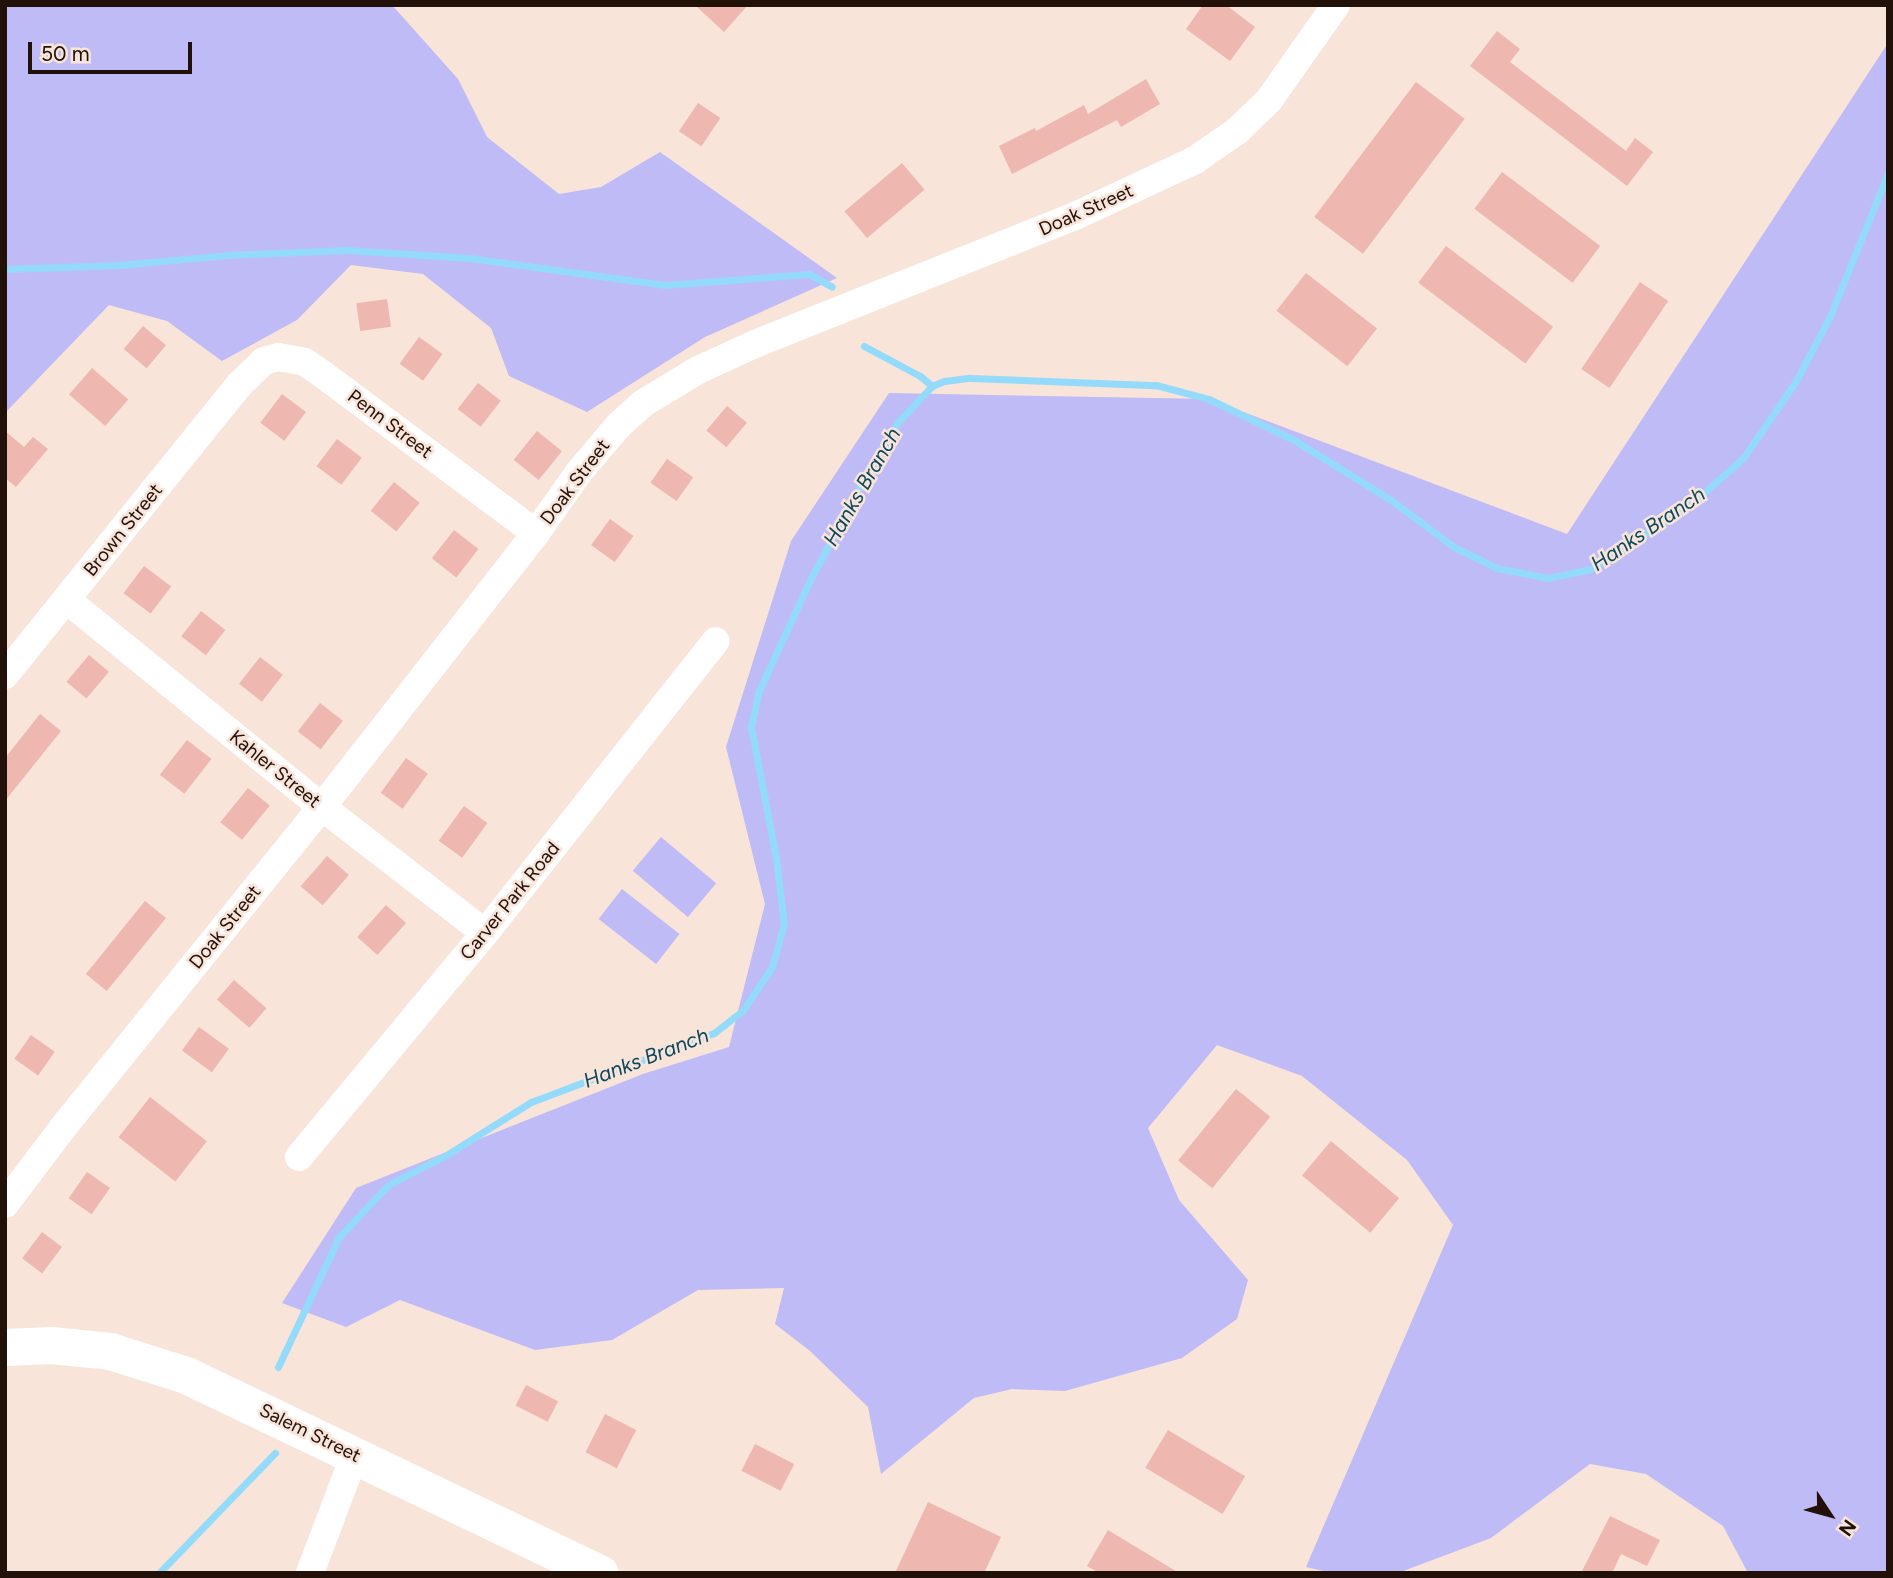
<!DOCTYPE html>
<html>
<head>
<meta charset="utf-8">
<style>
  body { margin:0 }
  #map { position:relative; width:1893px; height:1578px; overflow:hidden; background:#f8e4d9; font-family:Figtree,sans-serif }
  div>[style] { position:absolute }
  .green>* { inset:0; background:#bfbbf6; transform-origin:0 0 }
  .stream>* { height:7px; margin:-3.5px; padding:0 3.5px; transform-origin:3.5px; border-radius:3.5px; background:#94dbfb }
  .building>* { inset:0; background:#eeb7af; transform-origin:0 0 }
  .minor>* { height:28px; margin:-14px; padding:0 14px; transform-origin:14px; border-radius:14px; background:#fff }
  .major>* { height:37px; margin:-18.5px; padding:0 18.5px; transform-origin:18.5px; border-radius:18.5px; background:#fff }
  span { translate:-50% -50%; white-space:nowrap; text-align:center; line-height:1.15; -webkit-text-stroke:5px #f8e4d9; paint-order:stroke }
  .street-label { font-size:19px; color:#221109 }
  .water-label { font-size:21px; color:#0b475d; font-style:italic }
  .frame { position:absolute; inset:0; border:7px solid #221109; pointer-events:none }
  .north { position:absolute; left:1795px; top:1480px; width:70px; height:70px; -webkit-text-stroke:5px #f8e4d9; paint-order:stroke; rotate:126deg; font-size:19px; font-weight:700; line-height:28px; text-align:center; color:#221109 }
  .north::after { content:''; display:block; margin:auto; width:24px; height:32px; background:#221109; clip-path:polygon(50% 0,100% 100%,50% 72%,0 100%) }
  .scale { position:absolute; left:28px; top:42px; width:164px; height:32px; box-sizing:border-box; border:4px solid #221109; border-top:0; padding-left:9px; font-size:21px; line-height:24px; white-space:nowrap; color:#221109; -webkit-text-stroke:5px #f8e4d9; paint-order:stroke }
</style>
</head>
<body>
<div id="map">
  <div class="green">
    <i style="clip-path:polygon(5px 5px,392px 5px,458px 79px,487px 137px,559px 194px,601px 187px,660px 152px,837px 278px,705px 337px,587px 412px,509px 376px,491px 328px,423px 274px,351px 265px,297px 320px,222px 361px,167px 321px,109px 305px,5px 413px)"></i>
    <i style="clip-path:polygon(1888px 43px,1888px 1573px,1748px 1573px,1723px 1526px,1646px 1474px,1590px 1464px,1491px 1538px,1398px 1573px,1332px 1573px,1306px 1567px,1453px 1225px,1407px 1160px,1302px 1076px,1217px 1045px,1148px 1128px,1179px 1200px,1248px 1280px,1237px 1319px,1182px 1358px,1065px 1391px,1012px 1389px,974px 1398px,881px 1474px,868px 1407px,810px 1351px,775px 1324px,784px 1288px,698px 1290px,612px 1340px,535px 1350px,400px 1300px,346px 1327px,282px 1303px,356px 1188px,643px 1074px,729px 1047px,765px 904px,726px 747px,791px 541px,889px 393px,1209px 399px,1567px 534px)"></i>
    <i style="left:661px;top:837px;width:72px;height:44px;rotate:40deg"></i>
    <i style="left:622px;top:889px;width:73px;height:38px;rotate:38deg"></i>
  </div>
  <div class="stream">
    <i style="left:5px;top:269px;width:114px;rotate:-2deg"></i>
    <i style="left:119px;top:265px;width:109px;rotate:-5.2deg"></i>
    <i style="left:228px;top:255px;width:119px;rotate:-2.4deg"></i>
    <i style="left:347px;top:250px;width:123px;rotate:3.7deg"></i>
    <i style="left:470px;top:258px;width:197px;rotate:7.9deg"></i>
    <i style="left:665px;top:285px;width:144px;rotate:-4.4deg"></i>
    <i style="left:809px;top:274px;width:26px;rotate:29deg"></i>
    <i style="left:864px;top:346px;width:64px;rotate:28.2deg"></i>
    <i style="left:920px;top:376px;width:16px;rotate:40deg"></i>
    <i style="left:278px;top:1367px;width:144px;rotate:-64.9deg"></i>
    <i style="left:339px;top:1237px;width:71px;rotate:-46.7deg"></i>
    <i style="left:388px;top:1185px;width:68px;rotate:-27.3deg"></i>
    <i style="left:448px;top:1154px;width:98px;rotate:-32.1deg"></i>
    <i style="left:531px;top:1102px;width:196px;rotate:-20.7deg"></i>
    <i style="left:714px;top:1033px;width:37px;rotate:-38deg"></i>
    <i style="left:743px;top:1010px;width:52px;rotate:-56deg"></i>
    <i style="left:772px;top:967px;width:45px;rotate:-74.4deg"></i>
    <i style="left:784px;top:924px;width:66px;rotate:-96.9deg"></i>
    <i style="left:776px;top:858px;width:133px;rotate:-100.8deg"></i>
    <i style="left:751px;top:727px;width:35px;rotate:-78deg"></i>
    <i style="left:758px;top:693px;width:124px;rotate:-65.3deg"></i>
    <i style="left:810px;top:580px;width:129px;rotate:-61.8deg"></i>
    <i style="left:871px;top:466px;width:52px;rotate:-58.5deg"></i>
    <i style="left:898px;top:422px;width:50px;rotate:-46.6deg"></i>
    <i style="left:932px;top:386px;width:13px;rotate:-23deg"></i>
    <i style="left:944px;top:381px;width:26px;rotate:-7deg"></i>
    <i style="left:970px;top:378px;width:186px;rotate:2.2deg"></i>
    <i style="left:1156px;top:385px;width:55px;rotate:14.8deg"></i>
    <i style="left:1209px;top:399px;width:94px;rotate:25.8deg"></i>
    <i style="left:1294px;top:440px;width:114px;rotate:31.7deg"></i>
    <i style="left:1391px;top:500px;width:79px;rotate:36.7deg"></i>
    <i style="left:1454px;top:547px;width:48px;rotate:26deg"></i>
    <i style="left:1497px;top:568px;width:52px;rotate:11.1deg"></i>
    <i style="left:1548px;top:578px;width:44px;rotate:-11.8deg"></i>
    <i style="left:1591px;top:569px;width:123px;rotate:-33deg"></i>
    <i style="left:1694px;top:502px;width:67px;rotate:-42deg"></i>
    <i style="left:1744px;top:457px;width:92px;rotate:-55.6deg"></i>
    <i style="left:1796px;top:381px;width:76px;rotate:-62.4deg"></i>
    <i style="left:1831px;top:314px;width:152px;rotate:-68deg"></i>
    <i style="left:159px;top:1573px;width:167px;rotate:-46deg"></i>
  </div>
  <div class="building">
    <i style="clip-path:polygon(695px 5px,748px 5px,724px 32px)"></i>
    <i style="clip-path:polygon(1203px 5px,1226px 5px,1255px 27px,1230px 61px,1186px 29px)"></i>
    <i style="clip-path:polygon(1497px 31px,1520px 49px,1510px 62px,1626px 151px,1635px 138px,1653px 152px,1627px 186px,1470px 66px)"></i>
    <i style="clip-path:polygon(1146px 79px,1160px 104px,1121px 127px,1117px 120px,1012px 174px,999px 146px,1035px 128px,1036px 131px,1084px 105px,1088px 114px)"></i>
    <i style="left:1416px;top:82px;width:61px;height:169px;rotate:37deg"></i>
    <i style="left:698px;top:103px;width:27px;height:34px;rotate:34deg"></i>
    <i style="left:902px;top:163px;width:35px;height:75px;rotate:50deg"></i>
    <i style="left:1502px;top:172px;width:123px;height:46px;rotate:37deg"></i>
    <i style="left:1446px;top:246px;width:134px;height:46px;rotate:37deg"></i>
    <i style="left:1306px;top:273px;width:90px;height:48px;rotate:38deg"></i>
    <i style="left:1640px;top:282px;width:34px;height:105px;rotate:34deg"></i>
    <i style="left:387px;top:299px;width:28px;height:31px;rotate:82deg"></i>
    <i style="left:143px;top:326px;width:30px;height:30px;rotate:40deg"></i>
    <i style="left:419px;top:337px;width:29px;height:33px;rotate:36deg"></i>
    <i style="left:92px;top:368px;width:48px;height:35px;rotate:41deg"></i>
    <i style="left:478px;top:383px;width:29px;height:33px;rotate:38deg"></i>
    <i style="left:282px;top:394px;width:30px;height:36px;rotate:37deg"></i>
    <i style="left:727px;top:406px;width:26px;height:32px;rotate:40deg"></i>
    <i style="clip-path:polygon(5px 431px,24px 447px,33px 437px,48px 449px,16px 487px,5px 478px)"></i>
    <i style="left:537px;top:431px;width:32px;height:37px;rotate:39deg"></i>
    <i style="left:337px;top:439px;width:31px;height:34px;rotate:37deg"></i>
    <i style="left:667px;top:459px;width:32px;height:29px;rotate:35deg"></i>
    <i style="left:394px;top:482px;width:33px;height:37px;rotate:39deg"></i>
    <i style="left:610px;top:519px;width:29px;height:32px;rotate:36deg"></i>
    <i style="left:454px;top:530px;width:31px;height:36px;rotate:38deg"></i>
    <i style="left:144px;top:566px;width:34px;height:34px;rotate:37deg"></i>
    <i style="left:201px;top:611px;width:31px;height:32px;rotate:38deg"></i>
    <i style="left:89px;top:655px;width:26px;height:35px;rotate:40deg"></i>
    <i style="left:260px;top:657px;width:29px;height:34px;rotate:38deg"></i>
    <i style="left:320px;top:703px;width:29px;height:36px;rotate:38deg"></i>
    <i style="clip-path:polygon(40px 714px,61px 731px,5px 801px,5px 758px)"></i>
    <i style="left:187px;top:740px;width:31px;height:44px;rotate:38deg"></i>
    <i style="left:406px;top:758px;width:27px;height:43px;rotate:36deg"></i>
    <i style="left:248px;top:788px;width:28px;height:44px;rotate:39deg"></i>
    <i style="left:464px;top:806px;width:29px;height:43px;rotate:36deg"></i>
    <i style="left:327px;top:856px;width:29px;height:40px;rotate:41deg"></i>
    <i style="left:145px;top:901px;width:27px;height:94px;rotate:39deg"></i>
    <i style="left:386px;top:905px;width:27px;height:43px;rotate:42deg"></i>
    <i style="left:234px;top:980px;width:43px;height:26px;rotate:41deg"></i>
    <i style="left:199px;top:1027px;width:37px;height:29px;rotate:36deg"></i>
    <i style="left:31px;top:1035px;width:29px;height:29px;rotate:35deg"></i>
    <i style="left:1236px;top:1089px;width:44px;height:92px;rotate:39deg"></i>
    <i style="left:150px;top:1097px;width:72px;height:51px;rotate:38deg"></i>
    <i style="left:1331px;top:1141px;width:89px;height:45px;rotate:40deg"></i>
    <i style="left:87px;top:1172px;width:28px;height:32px;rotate:35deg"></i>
    <i style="left:42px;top:1232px;width:25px;height:33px;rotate:37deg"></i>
    <i style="left:526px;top:1385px;width:36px;height:23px;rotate:27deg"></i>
    <i style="left:605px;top:1414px;width:35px;height:43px;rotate:27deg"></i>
    <i style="left:1168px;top:1430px;width:90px;height:44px;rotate:31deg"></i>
    <i style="left:755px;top:1444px;width:44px;height:30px;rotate:27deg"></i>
    <i style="clip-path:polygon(928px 1502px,1001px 1537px,984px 1573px,895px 1573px)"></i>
    <i style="clip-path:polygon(1610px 1516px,1660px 1540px,1647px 1566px,1621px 1554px,1612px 1573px,1581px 1573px)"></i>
    <i style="clip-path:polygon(1108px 1530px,1179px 1573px,1099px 1573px,1087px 1566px)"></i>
  </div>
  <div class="minor">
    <i style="left:67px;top:600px;width:328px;rotate:39.1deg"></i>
    <i style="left:322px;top:807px;width:206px;rotate:37.7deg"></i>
    <i style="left:5px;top:675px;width:373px;rotate:-51.1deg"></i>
    <i style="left:239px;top:385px;width:35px;rotate:-44deg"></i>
    <i style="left:264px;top:361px;width:15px;rotate:-16deg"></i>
    <i style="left:278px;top:357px;width:27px;rotate:10deg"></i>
    <i style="left:305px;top:362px;width:19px;rotate:35deg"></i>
    <i style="left:321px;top:373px;width:268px;rotate:36.7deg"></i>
    <i style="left:299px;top:1157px;width:291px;rotate:-50.3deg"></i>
    <i style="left:485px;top:933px;width:372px;rotate:-51.7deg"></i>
    <i style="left:5px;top:1204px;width:99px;rotate:-52.8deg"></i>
    <i style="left:65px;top:1125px;width:409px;rotate:-51.1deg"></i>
    <i style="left:322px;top:807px;width:348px;rotate:-52deg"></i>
    <i style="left:536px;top:533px;width:75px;rotate:-54.8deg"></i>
    <i style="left:579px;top:472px;width:62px;rotate:-49.6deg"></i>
    <i style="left:619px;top:425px;width:31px;rotate:-42deg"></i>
    <i style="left:642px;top:404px;width:66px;rotate:-31.3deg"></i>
    <i style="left:698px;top:370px;width:63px;rotate:-24.5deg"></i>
    <i style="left:755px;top:344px;width:342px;rotate:-21.8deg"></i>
    <i style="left:1073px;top:217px;width:135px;rotate:-25deg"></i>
    <i style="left:1195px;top:160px;width:51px;rotate:-34.6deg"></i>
    <i style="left:1237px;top:131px;width:45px;rotate:-44.1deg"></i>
    <i style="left:1269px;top:100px;width:116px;rotate:-54.8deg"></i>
    <i style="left:310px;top:1573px;width:127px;rotate:-69.3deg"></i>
  </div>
  <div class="major">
    <i style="left:5px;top:1347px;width:46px;rotate:-2.5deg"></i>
    <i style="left:51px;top:1345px;width:59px;rotate:5.8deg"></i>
    <i style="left:110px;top:1351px;width:80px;rotate:17.5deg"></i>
    <i style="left:186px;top:1375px;width:459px;rotate:25.6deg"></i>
  </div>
  <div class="street-label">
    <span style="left:1086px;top:210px;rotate:-24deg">Doak Street</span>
    <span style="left:390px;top:424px;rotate:37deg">Penn Street</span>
    <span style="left:575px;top:482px;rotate:-53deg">Doak Street</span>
    <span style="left:123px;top:530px;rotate:-51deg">Brown Street</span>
    <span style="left:275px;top:769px;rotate:39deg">Kahler Street</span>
    <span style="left:510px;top:901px;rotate:-51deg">Carver Park Road</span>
    <span style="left:225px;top:927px;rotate:-51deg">Doak Street</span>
    <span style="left:310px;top:1433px;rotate:26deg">Salem Street</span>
  </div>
  <div class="water-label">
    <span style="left:862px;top:487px;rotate:-60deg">Hanks Branch</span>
    <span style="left:1648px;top:529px;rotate:-34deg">Hanks Branch</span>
    <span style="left:646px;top:1058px;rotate:-21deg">Hanks Branch</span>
  </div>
  <div class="frame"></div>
  <div class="north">N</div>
  <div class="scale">50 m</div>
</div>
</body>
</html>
